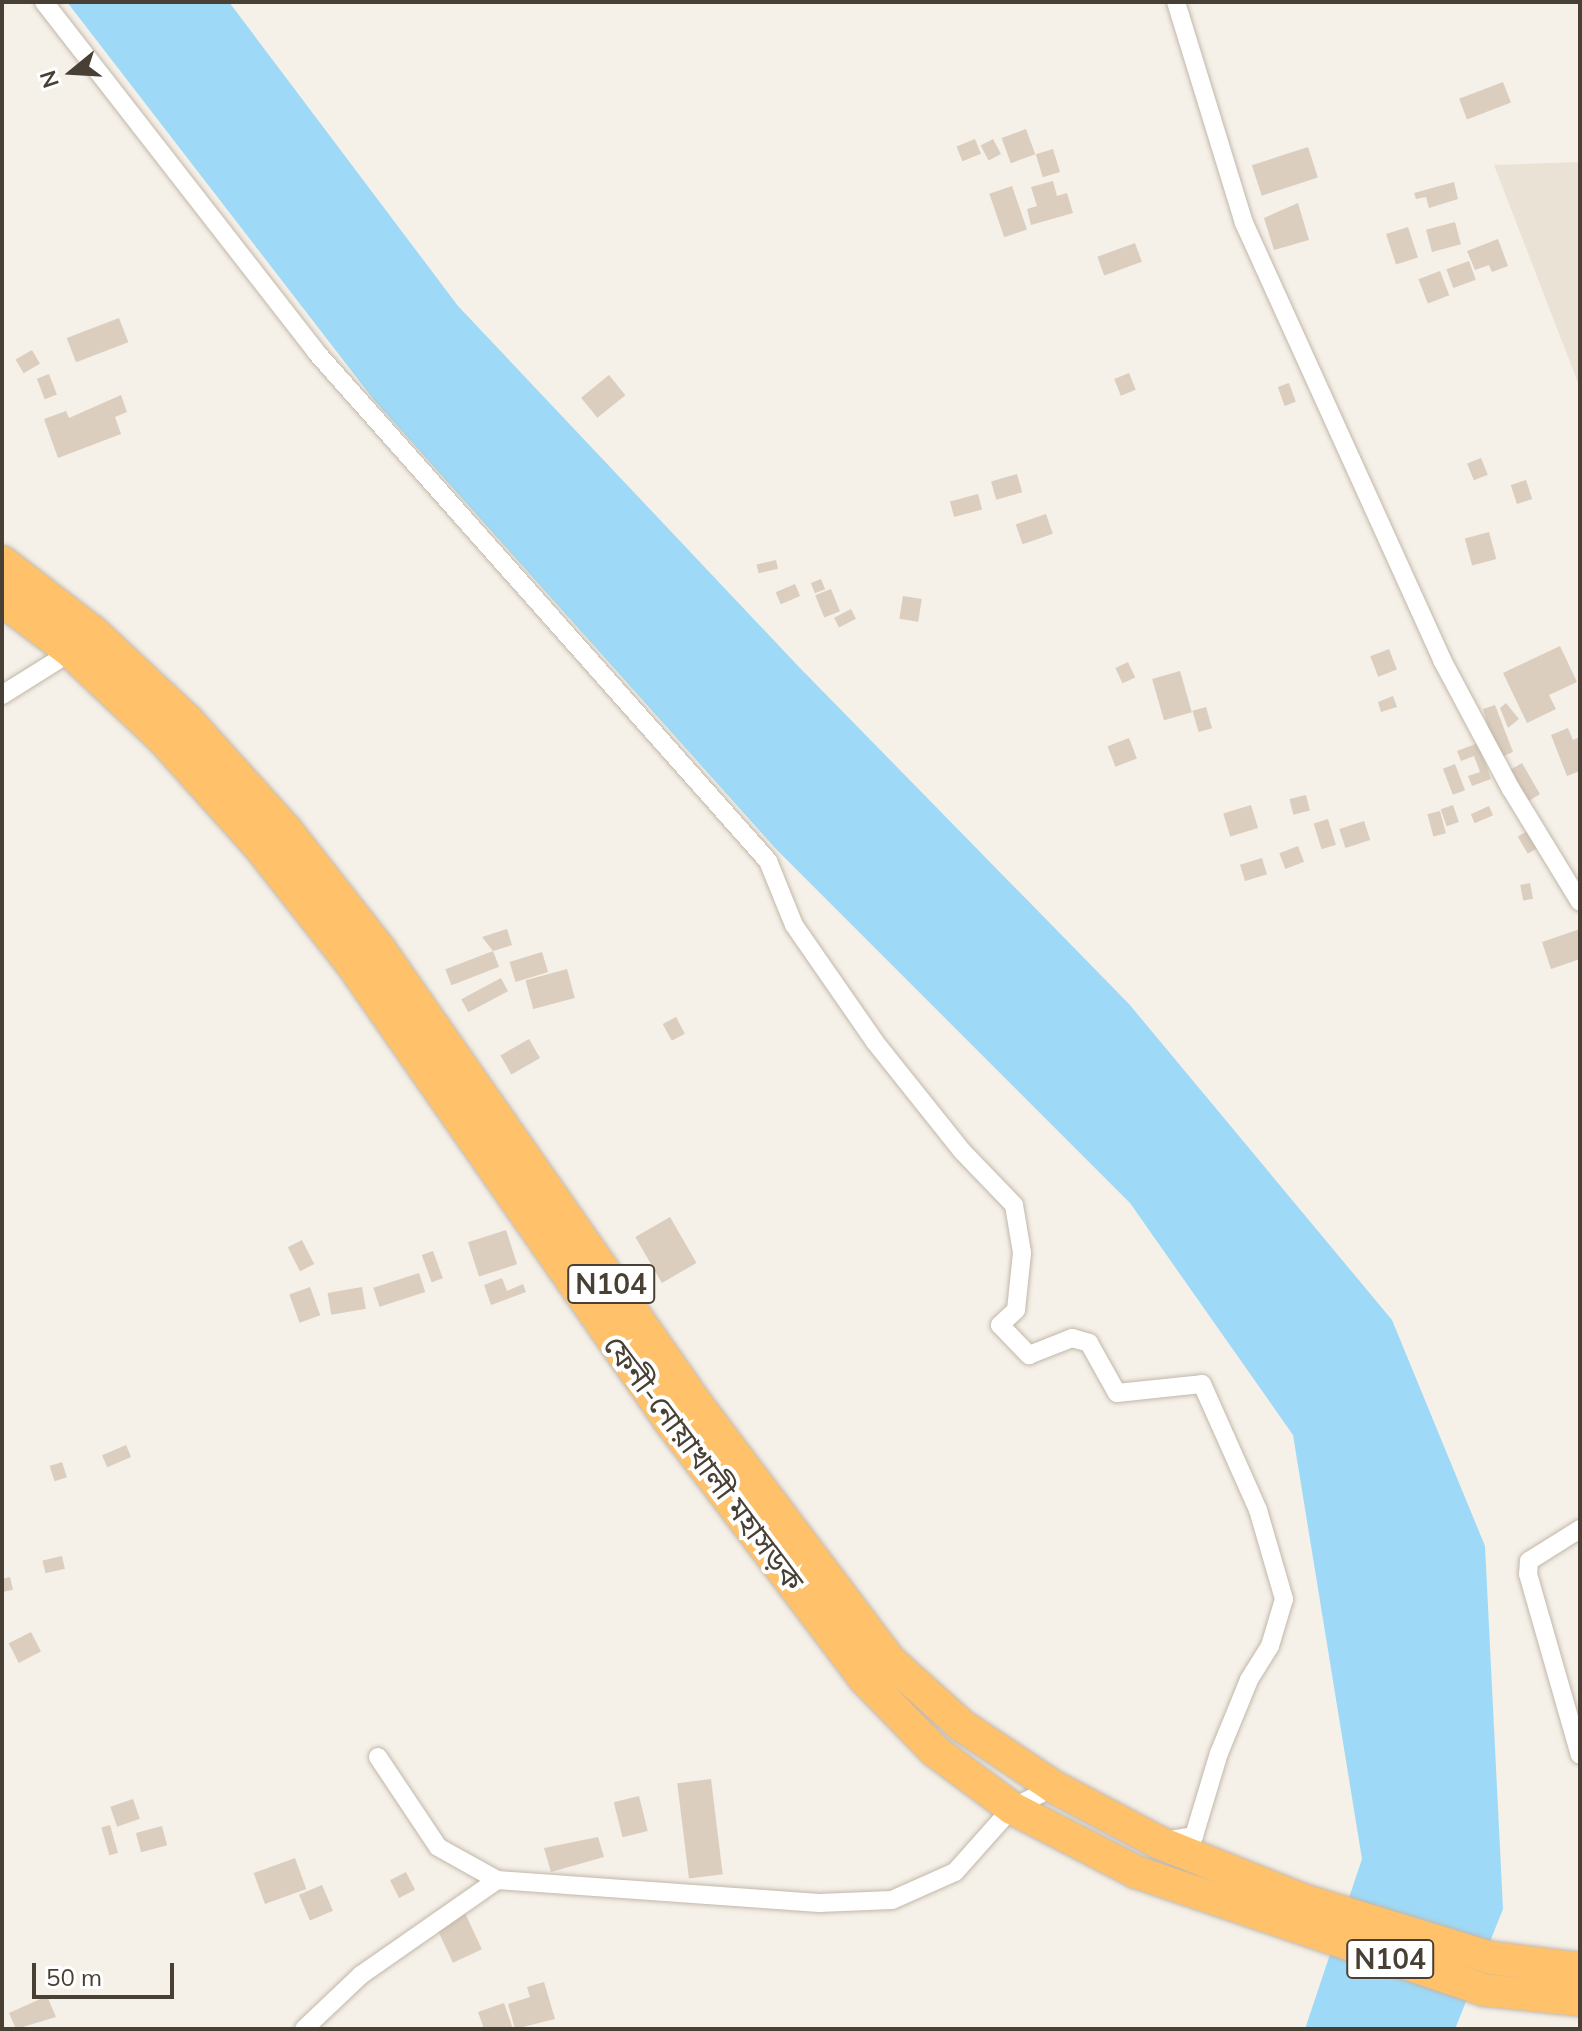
<!DOCTYPE html>
<html>
<head>
<meta charset="utf-8">
<style>
  body { margin:0 }
  #map { position:relative; width:1582px; height:2031px; overflow:hidden; background:#f5f0e8; font-family:Mulish,"Noto Sans Bengali",sans-serif }
  div>[style] { position:absolute }
  .residential>* { inset:0; background:#eae2d5 }
  .water>* { inset:0; background:#9edaf7 }
  .building>* { inset:0; background:#dbcebf; transform-origin:0 0 }
  .roads { filter:drop-shadow(0 0 2px #c2b7a9) drop-shadow(0 0 2px #c2b7a9) }
  .street>* { height:18px; margin:-9px; padding:0 9px; transform-origin:9px; border-radius:9px; background:#fff }
  .highway>* { height:32px; margin:-16px; padding:0 16px; transform-origin:16px; border-radius:16px; background:#ffc169 }
  span { translate:-50% -50%; white-space:nowrap; text-align:center; line-height:1.15; -webkit-text-stroke:8px #fff; paint-order:stroke }
  .shield-label span { padding:2px 6px; background:#fff; border:2px solid; border-radius:6px; -webkit-text-stroke-width:0 }
  .shield-label { font-size:28px; color:#494035; font-weight:700 }
  .street-label { font-size:30px; color:#494035 }
  .frame { position:absolute; inset:0; border:4px solid #494035; pointer-events:none }
  .north { position:absolute; left:32px; top:32px; width:80px; height:80px; -webkit-text-stroke:6px #fff; paint-order:stroke; rotate:252deg; font-size:22px; font-weight:700; line-height:32px; text-align:center; color:#494035 }
  .north::after { content:''; display:block; margin:auto; width:28px; height:36px; background:#494035; clip-path:polygon(50% 0,100% 100%,50% 72%,0 100%) }
  .scale { position:absolute; left:32px; top:1963px; width:142px; height:36px; box-sizing:border-box; border:4px solid #494035; border-top:0; padding-left:10px; font-size:24px; line-height:28px; white-space:nowrap; color:#494035; -webkit-text-stroke:6px #fff; paint-order:stroke }
</style>
</head>
<body>
<div id="map">
  <div class="residential">
    <i style="clip-path:polygon(1580px 162px,1580px 388px,1494px 165px)"></i>
  </div>
  <div class="water">
    <i style="clip-path:polygon(67px 2px,229px 2px,458px 306px,799px 667px,1129px 1004px,1392px 1320px,1485px 1546px,1503px 1909px,1455px 2029px,1305px 2029px,1362px 1859px,1293px 1435px,1130px 1203px,775px 848px,374px 400px)"></i>
  </div>
  <div class="building">
    <i style="left:1503px;top:82px;width:22px;height:47px;rotate:69deg"></i>
    <i style="left:1026px;top:129px;width:27px;height:26px;rotate:70deg"></i>
    <i style="left:975px;top:139px;width:16px;height:20px;rotate:68deg"></i>
    <i style="left:993px;top:139px;width:17px;height:14px;rotate:62deg"></i>
    <i style="left:1308px;top:147px;width:32px;height:59px;rotate:72deg"></i>
    <i style="left:1053px;top:149px;width:24px;height:18px;rotate:73deg"></i>
    <i style="clip-path:polygon(1053px 181px,1057px 196px,1067px 193px,1073px 213px,1031px 225px,1027px 209px,1037px 206px,1031px 187px)"></i>
    <i style="clip-path:polygon(1454px 182px,1458px 199px,1429px 208px,1426px 197px,1416px 199px,1414px 193px)"></i>
    <i style="left:1012px;top:186px;width:46px;height:24px;rotate:71deg"></i>
    <i style="clip-path:polygon(1298px 203px,1309px 240px,1274px 250px,1264px 218px)"></i>
    <i style="left:1455px;top:222px;width:23px;height:30px;rotate:75deg"></i>
    <i style="left:1408px;top:227px;width:32px;height:23px;rotate:72deg"></i>
    <i style="clip-path:polygon(1498px 239px,1508px 266px,1492px 272px,1489px 265px,1475px 270px,1467px 251px)"></i>
    <i style="left:1135px;top:243px;width:20px;height:40px;rotate:70deg"></i>
    <i style="left:1469px;top:261px;width:20px;height:24px;rotate:70deg"></i>
    <i style="left:1440px;top:271px;width:26px;height:23px;rotate:69deg"></i>
    <i style="left:119px;top:318px;width:26px;height:56px;rotate:69deg"></i>
    <i style="left:32px;top:350px;width:16px;height:19px;rotate:60deg"></i>
    <i style="left:1129px;top:373px;width:18px;height:16px;rotate:68deg"></i>
    <i style="left:49px;top:374px;width:22px;height:13px;rotate:69deg"></i>
    <i style="left:609px;top:375px;width:26px;height:36px;rotate:51deg"></i>
    <i style="left:1289px;top:383px;width:20px;height:12px;rotate:70deg"></i>
    <i style="clip-path:polygon(121px 395px,127px 412px,115px 417px,121px 434px,58px 458px,44px 419px,66px 411px,69px 418px)"></i>
    <i style="left:1481px;top:458px;width:18px;height:15px;rotate:68deg"></i>
    <i style="left:1017px;top:474px;width:19px;height:27px;rotate:74deg"></i>
    <i style="left:1526px;top:480px;width:20px;height:16px;rotate:72deg"></i>
    <i style="left:978px;top:494px;width:16px;height:29px;rotate:75deg"></i>
    <i style="left:1046px;top:514px;width:21px;height:32px;rotate:71deg"></i>
    <i style="left:1489px;top:532px;width:28px;height:25px;rotate:75deg"></i>
    <i style="left:776px;top:560px;width:9px;height:20px;rotate:77deg"></i>
    <i style="left:821px;top:579px;width:11px;height:11px;rotate:68deg"></i>
    <i style="left:795px;top:584px;width:13px;height:21px;rotate:67deg"></i>
    <i style="left:831px;top:589px;width:24px;height:17px;rotate:68deg"></i>
    <i style="left:903px;top:596px;width:19px;height:23px;rotate:9deg"></i>
    <i style="left:851px;top:609px;width:11px;height:19px;rotate:63deg"></i>
    <i style="clip-path:polygon(1560px 646px,1577px 682px,1549px 695px,1556px 709px,1527px 723px,1503px 673px)"></i>
    <i style="left:1389px;top:649px;width:22px;height:20px;rotate:69deg"></i>
    <i style="left:1128px;top:662px;width:17px;height:14px;rotate:65deg"></i>
    <i style="left:1180px;top:671px;width:43px;height:29px;rotate:74deg"></i>
    <i style="clip-path:polygon(1393px 696px,1397px 707px,1381px 712px,1378px 702px)"></i>
    <i style="clip-path:polygon(1506px 703px,1519px 719px,1508px 728px,1500px 708px)"></i>
    <i style="clip-path:polygon(1495px 705px,1513px 752px,1497px 759px,1483px 709px)"></i>
    <i style="left:1206px;top:707px;width:22px;height:14px;rotate:74deg"></i>
    <i style="clip-path:polygon(1568px 728px,1573px 740px,1580px 737px,1580px 771px,1567px 776px,1551px 735px)"></i>
    <i style="left:1129px;top:738px;width:22px;height:23px;rotate:69deg"></i>
    <i style="clip-path:polygon(1478px 743px,1491px 779px,1472px 786px,1468px 776px,1480px 772px,1474px 756px,1461px 761px,1457px 751px)"></i>
    <i style="left:1522px;top:763px;width:36px;height:17px;rotate:60deg"></i>
    <i style="left:1455px;top:764px;width:28px;height:13px;rotate:69deg"></i>
    <i style="left:1306px;top:795px;width:16px;height:17px;rotate:76deg"></i>
    <i style="left:1251px;top:805px;width:24px;height:29px;rotate:73deg"></i>
    <i style="left:1453px;top:805px;width:18px;height:13px;rotate:71deg"></i>
    <i style="left:1489px;top:806px;width:10px;height:20px;rotate:66deg"></i>
    <i style="left:1440px;top:811px;width:23px;height:13px;rotate:75deg"></i>
    <i style="left:1328px;top:819px;width:27px;height:15px;rotate:73deg"></i>
    <i style="left:1364px;top:821px;width:20px;height:26px;rotate:72deg"></i>
    <i style="left:1529px;top:830px;width:20px;height:13px;rotate:60deg"></i>
    <i style="left:1298px;top:846px;width:17px;height:20px;rotate:69deg"></i>
    <i style="left:1262px;top:858px;width:17px;height:23px;rotate:73deg"></i>
    <i style="left:1530px;top:883px;width:16px;height:10px;rotate:79deg"></i>
    <i style="clip-path:polygon(507px 929px,512px 945px,493px 951px,482px 937px)"></i>
    <i style="clip-path:polygon(1580px 929px,1580px 959px,1551px 969px,1542px 942px)"></i>
    <i style="left:493px;top:951px;width:17px;height:51px;rotate:69deg"></i>
    <i style="left:542px;top:952px;width:21px;height:34px;rotate:73deg"></i>
    <i style="left:567px;top:969px;width:30px;height:43px;rotate:75deg"></i>
    <i style="left:501px;top:978px;width:15px;height:45px;rotate:62deg"></i>
    <i style="left:676px;top:1017px;width:19px;height:15px;rotate:62deg"></i>
    <i style="left:529px;top:1039px;width:22px;height:33px;rotate:60deg"></i>
    <i style="left:670px;top:1217px;width:53px;height:40px;rotate:60deg"></i>
    <i style="left:506px;top:1230px;width:36px;height:40px;rotate:72deg"></i>
    <i style="left:302px;top:1240px;width:27px;height:16px;rotate:63deg"></i>
    <i style="left:433px;top:1251px;width:29px;height:12px;rotate:70deg"></i>
    <i style="left:419px;top:1273px;width:20px;height:48px;rotate:72deg"></i>
    <i style="clip-path:polygon(502px 1278px,507px 1291px,523px 1284px,526px 1292px,491px 1305px,484px 1285px)"></i>
    <i style="left:310px;top:1287px;width:30px;height:22px;rotate:70deg"></i>
    <i style="left:362px;top:1287px;width:22px;height:35px;rotate:80deg"></i>
    <i style="left:126px;top:1445px;width:13px;height:26px;rotate:67deg"></i>
    <i style="left:62px;top:1462px;width:16px;height:13px;rotate:72deg"></i>
    <i style="left:62px;top:1556px;width:13px;height:20px;rotate:77deg"></i>
    <i style="clip-path:polygon(10px 1577px,13px 1590px,2px 1592px,2px 1579px)"></i>
    <i style="left:31px;top:1632px;width:22px;height:25px;rotate:63deg"></i>
    <i style="left:711px;top:1779px;width:96px;height:34px;rotate:83deg"></i>
    <i style="left:639px;top:1796px;width:36px;height:26px;rotate:76deg"></i>
    <i style="left:133px;top:1799px;width:21px;height:24px;rotate:71deg"></i>
    <i style="left:110px;top:1825px;width:29px;height:9px;rotate:74deg"></i>
    <i style="left:162px;top:1826px;width:20px;height:27px;rotate:75deg"></i>
    <i style="clip-path:polygon(598px 1837px,604px 1857px,551px 1872px,544px 1848px)"></i>
    <i style="left:295px;top:1858px;width:33px;height:44px;rotate:70deg"></i>
    <i style="left:406px;top:1872px;width:20px;height:18px;rotate:63deg"></i>
    <i style="left:322px;top:1885px;width:28px;height:25px;rotate:67deg"></i>
    <i style="left:465px;top:1913px;width:40px;height:32px;rotate:65deg"></i>
    <i style="clip-path:polygon(544px 1982px,555px 2019px,515px 2029px,508px 2004px,530px 1997px,527px 1987px)"></i>
    <i style="clip-path:polygon(47px 1996px,56px 2017px,16px 2029px,9px 2013px)"></i>
    <i style="clip-path:polygon(504px 2003px,513px 2029px,484px 2029px,478px 2012px)"></i>
  </div>
  <div class="roads">
    <div class="street">
      <i style="left:44px;top:2px;width:443px;rotate:52.1deg"></i>
      <i style="left:316px;top:352px;width:681px;rotate:48.39deg"></i>
      <i style="left:768px;top:861px;width:69px;rotate:67.9deg"></i>
      <i style="left:794px;top:925px;width:142px;rotate:55.3deg"></i>
      <i style="left:875px;top:1042px;width:139px;rotate:51.4deg"></i>
      <i style="left:962px;top:1151px;width:75px;rotate:46.1deg"></i>
      <i style="left:1014px;top:1205px;width:49px;rotate:80.5deg"></i>
      <i style="left:1022px;top:1253px;width:57px;rotate:96deg"></i>
      <i style="left:1016px;top:1310px;width:22px;rotate:137deg"></i>
      <i style="left:1000px;top:1325px;width:42px;rotate:46deg"></i>
      <i style="left:1029px;top:1355px;width:46px;rotate:-21.6deg"></i>
      <i style="left:1072px;top:1338px;width:18px;rotate:16deg"></i>
      <i style="left:1089px;top:1343px;width:57px;rotate:60.8deg"></i>
      <i style="left:1117px;top:1393px;width:85px;rotate:-6deg"></i>
      <i style="left:1202px;top:1384px;width:138px;rotate:66deg"></i>
      <i style="left:1258px;top:1510px;width:93px;rotate:73.7deg"></i>
      <i style="left:1284px;top:1599px;width:49px;rotate:106.6deg"></i>
      <i style="left:1270px;top:1646px;width:40px;rotate:122deg"></i>
      <i style="left:1249px;top:1680px;width:79px;rotate:112.3deg"></i>
      <i style="left:1219px;top:1753px;width:87px;rotate:106.8deg"></i>
      <i style="left:1194px;top:1836px;width:30px;rotate:171deg"></i>
      <i style="left:1176px;top:2px;width:231px;rotate:72.9deg"></i>
      <i style="left:1244px;top:223px;width:480px;rotate:65.6deg"></i>
      <i style="left:1442px;top:660px;width:146px;rotate:61.9deg"></i>
      <i style="left:1511px;top:789px;width:132px;rotate:58.6deg"></i>
      <i style="left:2px;top:695px;width:85px;rotate:-32deg"></i>
      <i style="left:1580px;top:1529px;width:60px;rotate:147.9deg"></i>
      <i style="left:1529px;top:1561px;width:13px;rotate:94deg"></i>
      <i style="left:1528px;top:1574px;width:188px;rotate:74deg"></i>
      <i style="left:378px;top:1757px;width:108px;rotate:56.3deg"></i>
      <i style="left:438px;top:1847px;width:68px;rotate:29.2deg"></i>
      <i style="left:497px;top:1880px;width:323px;rotate:4.1deg"></i>
      <i style="left:819px;top:1903px;width:73px;rotate:-2.4deg"></i>
      <i style="left:892px;top:1900px;width:69px;rotate:-24deg"></i>
      <i style="left:955px;top:1872px;width:86px;rotate:-48.3deg"></i>
      <i style="left:1012px;top:1808px;width:47px;rotate:-26.6deg"></i>
      <i style="left:304px;top:2029px;width:79px;rotate:-43.5deg"></i>
      <i style="left:361px;top:1975px;width:166px;rotate:-34.9deg"></i>
    </div>
    <div class="highway">
      <i style="left:2px;top:562px;width:115px;rotate:37.6deg"></i>
      <i style="left:93px;top:632px;width:130px;rotate:43.1deg"></i>
      <i style="left:188px;top:721px;width:147px;rotate:48deg"></i>
      <i style="left:286px;top:830px;width:152px;rotate:51.9deg"></i>
      <i style="left:380px;top:950px;width:556px;rotate:55.11deg"></i>
      <i style="left:698px;top:1406px;width:319px;rotate:53deg"></i>
      <i style="left:890px;top:1661px;width:96px;rotate:42deg"></i>
      <i style="left:961px;top:1725px;width:112px;rotate:33.7deg"></i>
      <i style="left:1054px;top:1787px;width:118px;rotate:27.9deg"></i>
      <i style="left:1158px;top:1842px;width:156px;rotate:21.8deg"></i>
      <i style="left:1303px;top:1900px;width:198px;rotate:17.1deg"></i>
      <i style="left:1492px;top:1958px;width:89px;rotate:7.1deg"></i>
      <i style="left:2px;top:600px;width:85px;rotate:36.9deg"></i>
      <i style="left:70px;top:651px;width:128px;rotate:43.4deg"></i>
      <i style="left:163px;top:739px;width:144px;rotate:48.1deg"></i>
      <i style="left:259px;top:846px;width:150px;rotate:51.8deg"></i>
      <i style="left:352px;top:964px;width:555px;rotate:55.19deg"></i>
      <i style="left:669px;top:1420px;width:323px;rotate:52.9deg"></i>
      <i style="left:864px;top:1678px;width:102px;rotate:45.8deg"></i>
      <i style="left:935px;top:1751px;width:96px;rotate:36.5deg"></i>
      <i style="left:1012px;top:1808px;width:140px;rotate:27.3deg"></i>
      <i style="left:1136px;top:1872px;width:368px;rotate:18.7deg"></i>
      <i style="left:1485px;top:1990px;width:96px;rotate:6deg"></i>
    </div>
  </div>
  <div class="shield-label">
    <span style="left:611px;top:1284px">N104</span>
    <span style="left:1390px;top:1959px">N104</span>
  </div>
  <div class="street-label">
    <span style="left:704px;top:1463px;rotate:53deg">ফেনী-নোয়াখালী মহাসড়ক</span>
  </div>
  <div class="frame"></div>
  <div class="north">N</div>
  <div class="scale">50 m</div>
</div>
</body>
</html>
